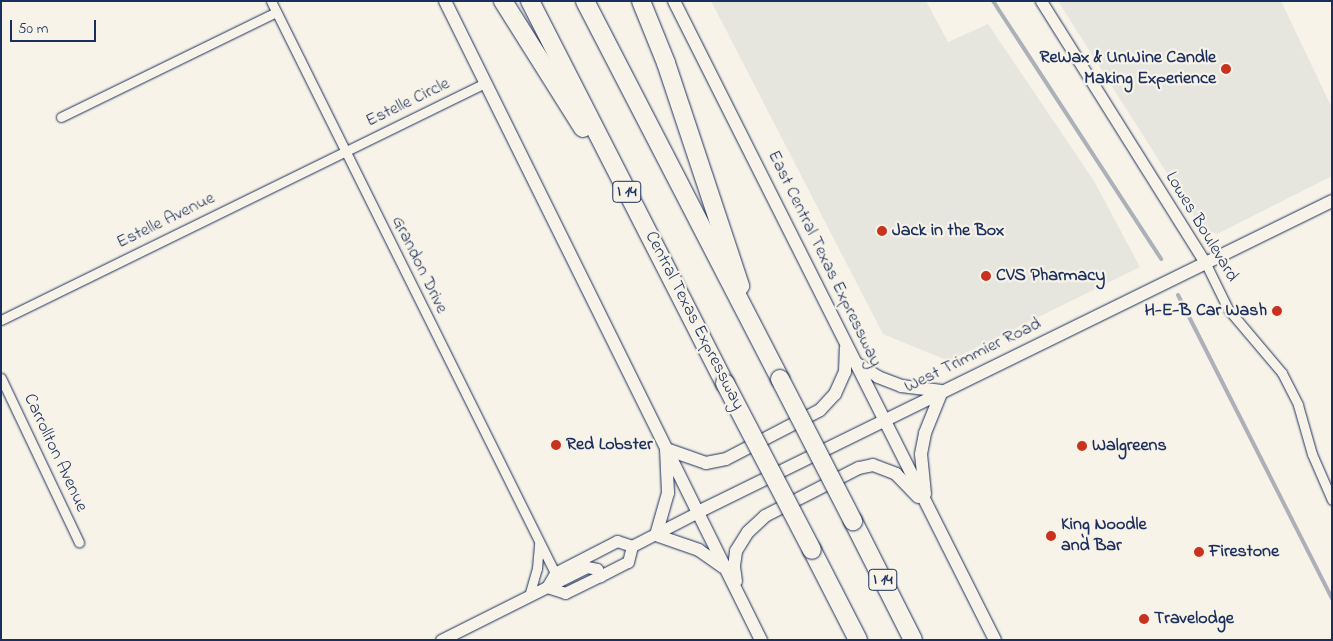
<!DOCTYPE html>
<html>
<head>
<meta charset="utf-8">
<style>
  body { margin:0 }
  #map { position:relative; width:1333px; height:641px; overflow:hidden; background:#f7f3e8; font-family:"Indie Flower",sans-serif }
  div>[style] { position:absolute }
  .built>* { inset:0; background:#e6e5de }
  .stream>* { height:4px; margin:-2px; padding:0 2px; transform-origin:2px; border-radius:2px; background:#acb0b9 }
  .roads { filter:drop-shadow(0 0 1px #1b2f5e) drop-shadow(0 0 1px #1b2f5e) }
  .minor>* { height:9px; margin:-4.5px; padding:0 4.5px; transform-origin:4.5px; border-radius:4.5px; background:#f7f3e8 }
  .tertiary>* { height:11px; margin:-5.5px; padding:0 5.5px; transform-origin:5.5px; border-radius:5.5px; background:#f7f3e8 }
  .secondary>* { height:12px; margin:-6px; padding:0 6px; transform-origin:6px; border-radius:6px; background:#f7f3e8 }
  .motorway>* { height:18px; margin:-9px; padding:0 9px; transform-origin:9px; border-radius:9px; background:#f7f3e8 }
  .bridges { filter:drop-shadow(0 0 1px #1b2f5e) drop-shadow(0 0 1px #1b2f5e) }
  .motorway-bridge>* { height:18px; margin:-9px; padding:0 9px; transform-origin:9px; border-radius:9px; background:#f7f3e8 }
  .dots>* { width:14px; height:14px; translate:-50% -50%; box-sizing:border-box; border:2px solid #f7f3e8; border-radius:50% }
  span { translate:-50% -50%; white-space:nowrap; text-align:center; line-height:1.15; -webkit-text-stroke:4.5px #f7f3e8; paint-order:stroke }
  .shield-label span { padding:1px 4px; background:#f7f3e8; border:1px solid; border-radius:4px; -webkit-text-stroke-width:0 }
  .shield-label { font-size:16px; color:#1b2f5e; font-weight:700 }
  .poi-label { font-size:18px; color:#1b2f5e; font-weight:700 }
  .right { translate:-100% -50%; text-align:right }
  .left { translate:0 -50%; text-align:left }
  .street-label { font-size:18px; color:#1b2f5e }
  .frame { position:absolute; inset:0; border:2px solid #1b2f5e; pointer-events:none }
  .scale { position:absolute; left:10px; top:20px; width:86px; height:22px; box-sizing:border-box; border:2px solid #1b2f5e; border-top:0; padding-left:6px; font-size:15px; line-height:18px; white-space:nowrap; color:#1b2f5e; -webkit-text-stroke:4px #f7f3e8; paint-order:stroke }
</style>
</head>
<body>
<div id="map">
  <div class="built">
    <i style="clip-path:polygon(711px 1px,926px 1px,948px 42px,988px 24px,1094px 181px,1140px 267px,949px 361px,883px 334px)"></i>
    <i style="clip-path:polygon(1058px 1px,1281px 1px,1332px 108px,1332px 176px,1217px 234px,1201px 227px)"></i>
  </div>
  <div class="stream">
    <i style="left:993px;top:1px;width:308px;rotate:56.9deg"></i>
    <i style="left:1178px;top:295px;width:340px;rotate:63.1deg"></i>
  </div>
  <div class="roads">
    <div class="minor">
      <i style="left:271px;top:1px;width:639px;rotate:63.6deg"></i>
      <i style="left:61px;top:117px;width:239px;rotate:-26deg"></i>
      <i style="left:1205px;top:262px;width:52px;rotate:63.9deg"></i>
      <i style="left:1228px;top:309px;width:84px;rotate:49.8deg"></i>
      <i style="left:1282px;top:373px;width:36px;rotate:63deg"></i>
      <i style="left:1298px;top:405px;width:51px;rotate:74.1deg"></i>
      <i style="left:1312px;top:454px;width:50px;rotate:66.5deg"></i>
      <i style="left:1px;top:320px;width:539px;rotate:-26.09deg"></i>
      <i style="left:1px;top:378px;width:182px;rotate:64.6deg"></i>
      <i style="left:529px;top:596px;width:29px;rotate:-74deg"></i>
      <i style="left:537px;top:568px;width:25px;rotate:-85deg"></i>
    </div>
    <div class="tertiary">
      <i style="left:1041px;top:1px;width:308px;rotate:57.9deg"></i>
      <i style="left:547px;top:587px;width:16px;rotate:-60deg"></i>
      <i style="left:555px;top:573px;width:70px;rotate:-27.3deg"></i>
      <i style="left:617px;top:541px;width:16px;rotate:18deg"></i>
      <i style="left:632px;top:546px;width:74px;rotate:-27.3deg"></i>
      <i style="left:547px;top:587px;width:19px;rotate:18deg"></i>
      <i style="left:565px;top:593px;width:39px;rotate:-26deg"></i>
      <i style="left:600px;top:576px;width:31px;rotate:-27deg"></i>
      <i style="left:628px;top:562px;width:16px;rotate:-76deg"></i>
      <i style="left:441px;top:640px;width:163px;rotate:-26.6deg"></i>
      <i style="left:587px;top:567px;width:10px;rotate:11deg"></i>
      <i style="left:597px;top:569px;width:8px;rotate:67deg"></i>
    </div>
    <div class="secondary">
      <i style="left:445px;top:1px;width:713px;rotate:63.69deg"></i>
      <i style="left:674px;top:1px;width:715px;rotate:63.33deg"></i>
      <i style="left:856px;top:363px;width:26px;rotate:32deg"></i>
      <i style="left:878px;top:377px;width:25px;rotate:21deg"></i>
      <i style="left:901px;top:386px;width:39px;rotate:7deg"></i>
      <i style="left:925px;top:494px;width:40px;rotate:-95.7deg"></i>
      <i style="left:921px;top:454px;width:21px;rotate:-79deg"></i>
      <i style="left:925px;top:433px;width:45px;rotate:-68deg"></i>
      <i style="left:698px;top:512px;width:706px;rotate:-26.13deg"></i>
      <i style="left:723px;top:567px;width:29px;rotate:-145deg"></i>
      <i style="left:699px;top:550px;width:46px;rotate:-160.8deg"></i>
      <i style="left:656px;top:535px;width:44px;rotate:-74.1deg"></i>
      <i style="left:668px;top:493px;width:44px;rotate:-92.6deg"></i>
      <i style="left:666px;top:449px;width:42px;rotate:19.3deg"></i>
      <i style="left:706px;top:463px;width:20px;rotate:-11deg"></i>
      <i style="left:726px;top:459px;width:106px;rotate:-27.5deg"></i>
      <i style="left:820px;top:410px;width:22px;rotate:-47deg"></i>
      <i style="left:835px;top:394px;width:24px;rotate:-66deg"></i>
      <i style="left:845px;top:372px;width:24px;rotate:-88deg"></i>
      <i style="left:736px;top:581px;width:15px;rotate:-98deg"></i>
      <i style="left:734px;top:566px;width:15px;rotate:-82deg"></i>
      <i style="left:736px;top:551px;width:22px;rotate:-58deg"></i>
      <i style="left:748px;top:532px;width:23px;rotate:-43deg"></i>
      <i style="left:765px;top:516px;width:106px;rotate:-27.1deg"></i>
      <i style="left:859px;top:468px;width:14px;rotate:-12deg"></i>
      <i style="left:873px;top:465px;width:25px;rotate:21deg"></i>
      <i style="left:896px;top:474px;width:32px;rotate:46deg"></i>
    </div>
    <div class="motorway">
      <i style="left:503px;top:1px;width:150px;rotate:57.8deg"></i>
      <i style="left:530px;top:1px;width:429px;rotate:63deg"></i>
      <i style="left:585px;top:1px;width:425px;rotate:62.7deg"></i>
      <i style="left:641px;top:1px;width:67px;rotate:68deg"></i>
      <i style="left:666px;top:63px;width:235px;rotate:71.6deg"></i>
      <i style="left:853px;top:521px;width:133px;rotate:63.2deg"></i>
      <i style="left:812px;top:550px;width:101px;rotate:62.9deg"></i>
    </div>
  </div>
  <div class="bridges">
    <div class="motorway-bridge">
      <i style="left:780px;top:379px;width:160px;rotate:62.8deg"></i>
      <i style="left:725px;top:383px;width:188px;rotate:62.5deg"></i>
    </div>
  </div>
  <div class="dots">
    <i style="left:1226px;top:69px;background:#c8321e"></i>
    <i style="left:882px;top:231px;background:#c8321e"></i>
    <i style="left:986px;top:276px;background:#c8321e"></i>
    <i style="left:1277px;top:311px;background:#c8321e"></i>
    <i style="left:556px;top:445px;background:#c8321e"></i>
    <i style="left:1082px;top:446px;background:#c8321e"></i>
    <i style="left:1051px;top:536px;background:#c8321e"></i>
    <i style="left:1199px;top:552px;background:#c8321e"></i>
    <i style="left:1144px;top:619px;background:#c8321e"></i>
  </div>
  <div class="shield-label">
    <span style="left:627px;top:192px">I 14</span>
    <span style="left:883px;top:580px">I 14</span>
  </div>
  <div class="poi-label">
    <span class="right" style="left:1216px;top:69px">ReWax &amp; UnWine Candle<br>Making Experience</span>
    <span class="left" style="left:892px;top:231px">Jack in the Box</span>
    <span class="left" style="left:996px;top:276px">CVS Pharmacy</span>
    <span class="right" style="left:1267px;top:311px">H-E-B Car Wash</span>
    <span class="left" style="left:566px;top:445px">Red Lobster</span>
    <span class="left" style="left:1092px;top:446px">Walgreens</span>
    <span class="left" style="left:1061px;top:536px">King Noodle<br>and Bar</span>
    <span class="left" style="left:1209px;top:552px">Firestone</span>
    <span class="left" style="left:1154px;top:619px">Travelodge</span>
  </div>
  <div class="street-label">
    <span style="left:408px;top:103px;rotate:-26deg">Estelle Circle</span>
    <span style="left:166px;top:221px;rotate:-26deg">Estelle Avenue</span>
    <span style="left:1201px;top:227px;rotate:59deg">Lowes Boulevard</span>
    <span style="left:824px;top:259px;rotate:64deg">East Central Texas Expressway</span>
    <span style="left:419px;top:265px;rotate:64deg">Grandon Drive</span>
    <span style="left:694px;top:321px;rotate:63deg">Central Texas Expressway</span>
    <span style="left:973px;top:356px;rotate:-26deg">West Trimmier Road</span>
    <span style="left:55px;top:453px;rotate:65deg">Carrollton Avenue</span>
  </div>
  <div class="frame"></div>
  <div class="scale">50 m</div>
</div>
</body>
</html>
